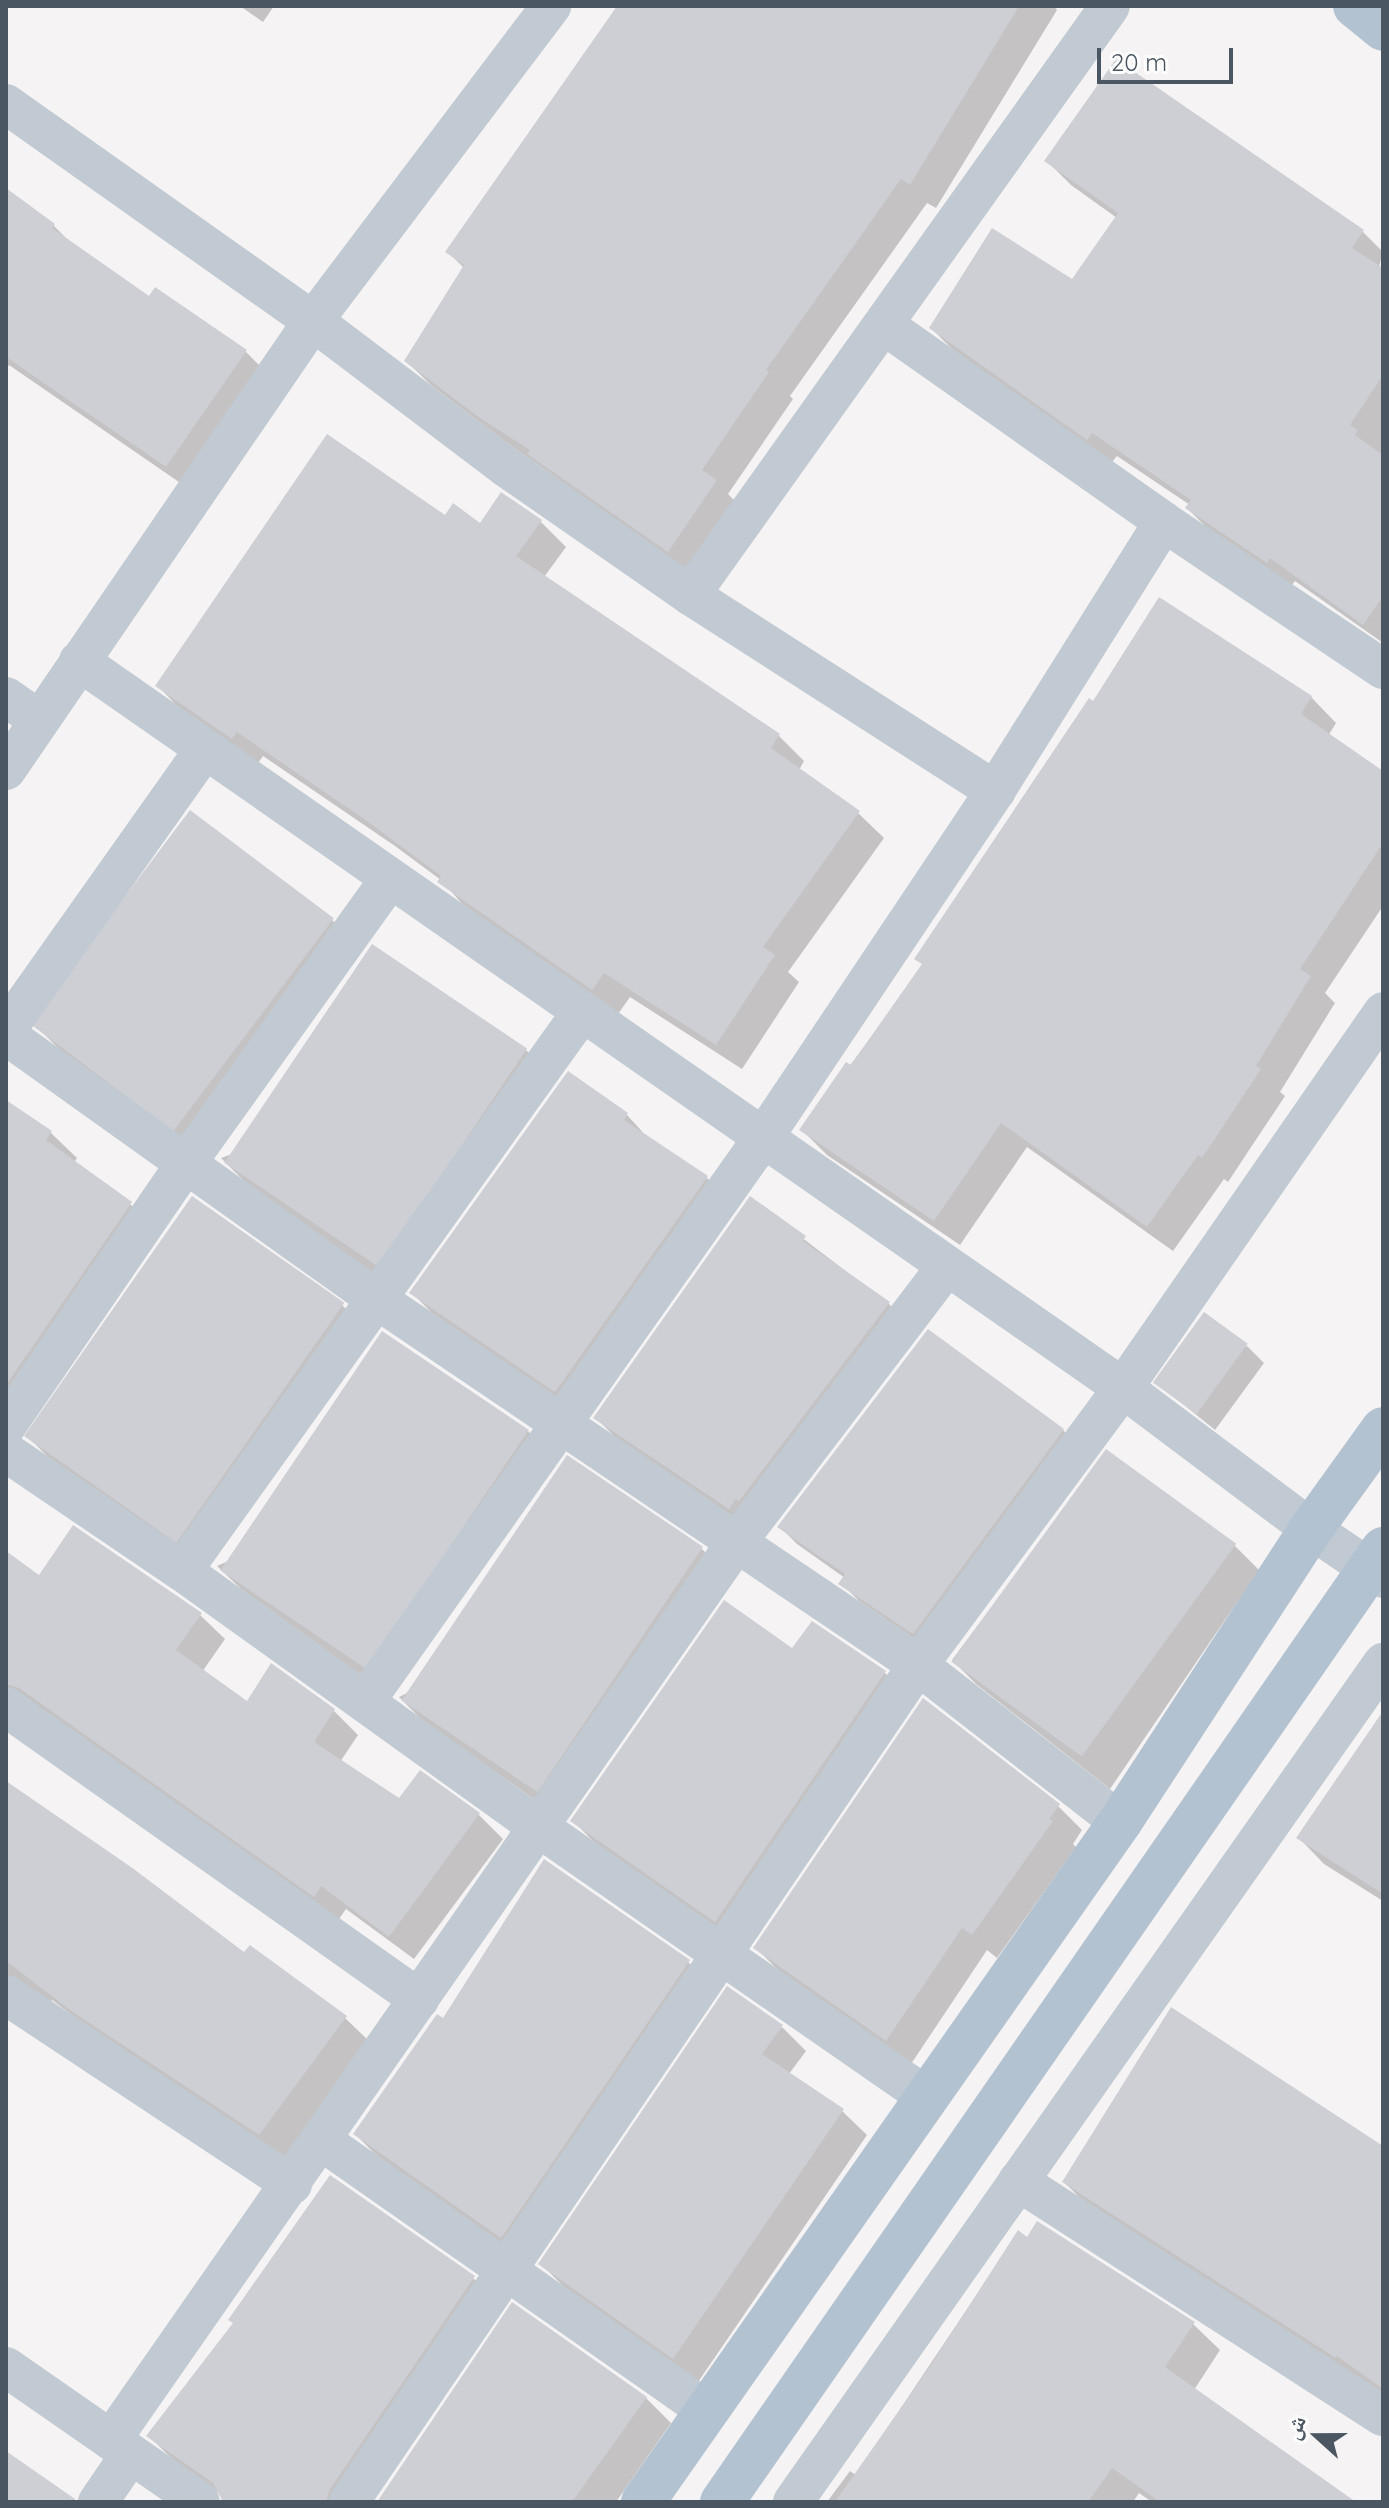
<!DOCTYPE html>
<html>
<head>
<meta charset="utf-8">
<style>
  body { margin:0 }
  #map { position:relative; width:1389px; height:2508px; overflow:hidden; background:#f5f3f3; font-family:Quicksand,"Noto Naskh Arabic",sans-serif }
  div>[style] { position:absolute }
  .shadow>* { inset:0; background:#0003 }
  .building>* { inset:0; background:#cdcfd5; transform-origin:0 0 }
  .minor>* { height:40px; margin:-20px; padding:0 20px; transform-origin:20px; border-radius:20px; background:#c1cad2 }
  .primary>* { height:44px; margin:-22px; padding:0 22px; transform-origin:22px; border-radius:22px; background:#b3c2d1 }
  span { translate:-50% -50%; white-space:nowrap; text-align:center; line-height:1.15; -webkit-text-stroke:6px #fff; paint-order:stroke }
  .frame { position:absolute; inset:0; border:8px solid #4a5661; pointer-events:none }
  .north { position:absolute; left:1277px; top:2396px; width:80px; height:80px; -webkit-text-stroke:6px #fff; paint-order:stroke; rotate:291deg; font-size:22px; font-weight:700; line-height:32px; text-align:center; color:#4a5661 }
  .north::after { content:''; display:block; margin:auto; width:28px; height:36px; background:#4a5661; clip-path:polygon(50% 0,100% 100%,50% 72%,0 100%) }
  .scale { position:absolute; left:1097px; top:48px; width:136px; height:36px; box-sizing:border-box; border:4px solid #4a5661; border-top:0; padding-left:10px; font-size:24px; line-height:28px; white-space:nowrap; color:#4a5661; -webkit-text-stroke:6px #fff; paint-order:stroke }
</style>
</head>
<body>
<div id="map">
  <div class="shadow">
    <i style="clip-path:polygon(240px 6px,274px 6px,263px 22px)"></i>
    <i style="clip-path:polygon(624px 6px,1054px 6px,1057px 10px,936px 208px,927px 203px,790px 396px,793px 399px,728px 494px,741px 507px,694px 575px,507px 443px,432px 386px,406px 361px,464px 268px,448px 252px)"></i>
    <i style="clip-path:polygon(1116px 62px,1363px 232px,1383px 252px,1379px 267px,1383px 270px,1383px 643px,1295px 581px,1291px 586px,1211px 532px,1187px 508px,1190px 505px,1117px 456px,1112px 462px,955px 352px,931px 328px,1072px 282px,1117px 218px,1071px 185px,1047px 161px)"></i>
    <i style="clip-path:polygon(6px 190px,54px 226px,74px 246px,149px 298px,246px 352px,270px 376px,192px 491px,9px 365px,6px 370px)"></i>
    <i style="clip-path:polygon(502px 494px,541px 522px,566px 547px,544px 577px,779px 736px,804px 761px,799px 770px,858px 813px,884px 838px,788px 972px,799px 982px,742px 1069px,630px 997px,618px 1014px,465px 907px,441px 880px,395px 846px,263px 756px,258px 763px,182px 711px,157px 685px,445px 518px,480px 526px)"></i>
    <i style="clip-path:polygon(1311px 697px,1336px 723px,1328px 736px,1383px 774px,1383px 906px,1325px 993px,1335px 1003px,1280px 1092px,1285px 1096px,1228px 1182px,1224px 1179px,1173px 1251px,1027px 1147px,960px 1245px,827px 1155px,802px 1130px,924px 966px,1093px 704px)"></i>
    <i style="clip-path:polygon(332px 920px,357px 944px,206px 1154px,62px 1052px,38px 1028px)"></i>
    <i style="clip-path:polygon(526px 1050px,552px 1076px,398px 1291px,247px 1184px,221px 1158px)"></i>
    <i style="clip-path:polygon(6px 1102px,51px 1133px,77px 1158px,74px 1163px,130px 1204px,156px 1229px,6px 1442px)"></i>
    <i style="clip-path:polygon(627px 1115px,648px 1138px,707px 1178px,729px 1200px,578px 1413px,434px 1315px,412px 1293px)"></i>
    <i style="clip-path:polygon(192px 1199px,343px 1306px,367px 1330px,201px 1562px,52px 1461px,28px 1437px)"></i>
    <i style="clip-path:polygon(751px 1199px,889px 1304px,913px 1328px,753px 1532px,620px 1442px,596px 1418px)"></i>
    <i style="clip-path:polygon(1247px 1346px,1264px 1363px,1215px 1430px,1157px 1383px)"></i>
    <i style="clip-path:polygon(1063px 1430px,1080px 1448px,931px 1650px,859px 1601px,841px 1583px,845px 1578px,797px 1544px,780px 1527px)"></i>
    <i style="clip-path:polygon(528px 1431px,551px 1455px,384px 1692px,241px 1589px,217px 1566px)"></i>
    <i style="clip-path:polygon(1107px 1452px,1235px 1546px,1259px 1570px,1110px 1789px,976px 1684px,952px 1660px)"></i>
    <i style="clip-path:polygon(702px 1549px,724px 1571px,556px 1815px,421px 1719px,399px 1697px)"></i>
    <i style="clip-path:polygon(6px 1554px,39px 1578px,200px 1615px,225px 1639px,202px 1672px,248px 1704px,333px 1710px,358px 1735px,340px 1762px,400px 1801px,479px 1815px,503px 1839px,414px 1959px,346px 1909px,339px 1919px,6px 1696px)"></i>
    <i style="clip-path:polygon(793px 1651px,885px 1673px,911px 1698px,742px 1946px,599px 1847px,573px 1821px)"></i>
    <i style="clip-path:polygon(1383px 1714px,1383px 1901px,1324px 1864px,1299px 1838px)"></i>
    <i style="clip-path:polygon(6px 1788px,244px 1955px,345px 2018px,370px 2042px,284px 2157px,97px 2034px,52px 2000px,50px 2003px,6px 1980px)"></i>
    <i style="clip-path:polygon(1058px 1806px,1082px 1830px,1073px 1844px,1076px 1847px,997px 1958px,987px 1950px,911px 2064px,780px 1972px,756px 1948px)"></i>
    <i style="clip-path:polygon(688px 1962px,712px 1986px,526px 2261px,379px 2158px,355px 2134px)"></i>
    <i style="clip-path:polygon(782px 2027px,806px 2051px,789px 2074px,842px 2111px,867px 2135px,698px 2382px,565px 2288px,541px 2264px)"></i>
    <i style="clip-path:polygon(1383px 2149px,1383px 2393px,1088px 2206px,1064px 2182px)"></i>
    <i style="clip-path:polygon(1018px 2233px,1193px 2324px,1220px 2350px,1194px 2390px,1347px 2502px,1152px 2502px,1139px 2493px,1133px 2502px,827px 2502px,850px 2471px,856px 2475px)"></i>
    <i style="clip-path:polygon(473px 2278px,499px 2303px,363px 2502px,225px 2502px,223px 2496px,174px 2461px,149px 2436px)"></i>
    <i style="clip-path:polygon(646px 2398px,671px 2423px,616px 2502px,379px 2502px)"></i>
  </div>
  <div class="building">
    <i style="clip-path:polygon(617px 6px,1019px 6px,910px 185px,901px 179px,766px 370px,769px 372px,702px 470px,717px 480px,668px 552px,527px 454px,530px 450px,480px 418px,404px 361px,464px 265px,445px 252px)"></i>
    <i style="clip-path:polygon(1116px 59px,1364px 230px,1352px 248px,1383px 268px,1383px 375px,1350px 425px,1358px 430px,1355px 435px,1383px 455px,1383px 596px,1363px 625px,1270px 558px,1267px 563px,1185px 508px,1191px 500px,1092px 433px,1087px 440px,929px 328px,992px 228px,1072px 279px,1118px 213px,1044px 161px)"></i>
    <i style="clip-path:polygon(6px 188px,55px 224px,52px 228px,149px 296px,155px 287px,247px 350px,166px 467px,6px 357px)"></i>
    <i style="clip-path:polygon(327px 434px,445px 515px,453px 503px,480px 523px,501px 492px,542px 520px,516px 556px,780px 734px,771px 748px,860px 811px,763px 947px,775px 955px,716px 1045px,604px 973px,592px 990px,437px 882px,441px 876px,367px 821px,237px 732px,232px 739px,155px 686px)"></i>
    <i style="clip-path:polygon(1159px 597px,1312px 696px,1301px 714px,1383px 771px,1383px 843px,1300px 969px,1311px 976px,1256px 1066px,1261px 1069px,1202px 1158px,1198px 1155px,1147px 1227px,1001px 1123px,934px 1221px,799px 1130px,846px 1062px,851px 1065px,922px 964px,914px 959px,1089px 698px,1093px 701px)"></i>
    <i style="left:190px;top:810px;width:180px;height:267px;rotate:37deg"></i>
    <i style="left:372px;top:944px;width:187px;height:264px;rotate:34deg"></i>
    <i style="clip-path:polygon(568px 1071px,628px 1113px,624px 1120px,708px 1176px,555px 1392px,409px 1293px)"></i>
    <i style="clip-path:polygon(6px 1100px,52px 1131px,46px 1140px,132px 1202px,6px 1385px)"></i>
    <i style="left:192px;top:1196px;width:186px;height:293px;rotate:35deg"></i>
    <i style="clip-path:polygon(750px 1196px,806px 1236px,803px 1241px,890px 1302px,739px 1501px,736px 1499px,729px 1509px,593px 1418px)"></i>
    <i style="left:1204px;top:1312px;width:54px;height:87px;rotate:36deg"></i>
    <i style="clip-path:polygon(928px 1329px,1064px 1429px,913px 1634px,838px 1584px,845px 1574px,777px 1527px)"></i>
    <i style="left:382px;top:1331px;width:177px;height:289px;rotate:34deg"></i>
    <i style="left:1106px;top:1449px;width:161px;height:263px;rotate:36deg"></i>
    <i style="left:567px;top:1455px;width:164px;height:296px;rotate:34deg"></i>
    <i style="clip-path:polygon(73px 1525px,202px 1613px,176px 1650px,247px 1701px,271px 1663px,335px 1709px,314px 1742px,399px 1798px,420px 1770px,480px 1813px,389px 1937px,321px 1886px,314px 1897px,19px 1688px,6px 1684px,6px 1551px,39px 1575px)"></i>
    <i style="clip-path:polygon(724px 1600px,792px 1648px,812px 1621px,886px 1671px,715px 1922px,570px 1821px)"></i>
    <i style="clip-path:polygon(923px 1698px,1060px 1804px,1049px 1819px,1053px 1821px,972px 1935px,962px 1928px,886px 2041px,753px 1948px)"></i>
    <i style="clip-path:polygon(1383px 1711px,1383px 1894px,1296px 1838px)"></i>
    <i style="clip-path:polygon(6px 1781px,131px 1867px,244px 1952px,250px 1945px,347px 2016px,259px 2135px,70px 2010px,6px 1961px)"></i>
    <i style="clip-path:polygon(544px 1859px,690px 1960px,501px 2238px,353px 2134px,437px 2014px,443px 2018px)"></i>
    <i style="clip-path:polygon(727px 1986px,783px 2025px,762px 2054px,844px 2109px,673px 2359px,538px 2264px)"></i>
    <i style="clip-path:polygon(1171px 2007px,1383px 2146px,1383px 2389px,1337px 2356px,1336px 2358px,1062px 2182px)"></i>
    <i style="clip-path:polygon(330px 2175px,475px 2276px,330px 2489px,326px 2502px,223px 2502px,213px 2483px,146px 2436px,233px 2323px,228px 2320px)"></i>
    <i style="clip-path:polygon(1037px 2221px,1195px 2322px,1165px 2367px,1356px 2502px,1160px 2502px,1112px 2468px,1088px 2502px,835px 2502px,933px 2362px,1018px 2230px,1027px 2237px)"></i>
    <i style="clip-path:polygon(512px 2302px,647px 2397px,572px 2502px,377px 2502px)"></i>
    <i style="clip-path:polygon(6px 2451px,75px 2499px,75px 2502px,6px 2502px)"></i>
  </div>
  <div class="minor">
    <i style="left:6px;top:104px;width:376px;rotate:35.3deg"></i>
    <i style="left:313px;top:321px;width:242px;rotate:37.1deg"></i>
    <i style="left:506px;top:467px;width:224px;rotate:34.8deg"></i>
    <i style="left:690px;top:595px;width:363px;rotate:32.7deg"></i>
    <i style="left:884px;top:325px;width:342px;rotate:35.1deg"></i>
    <i style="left:1164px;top:522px;width:264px;rotate:33.9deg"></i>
    <i style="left:690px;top:595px;width:723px;rotate:-54.51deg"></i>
    <i style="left:79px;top:661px;width:1272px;rotate:34.85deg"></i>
    <i style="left:1123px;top:1388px;width:235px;rotate:36.9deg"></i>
    <i style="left:1311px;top:1529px;width:87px;rotate:34.2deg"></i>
    <i style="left:6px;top:697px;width:40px;rotate:34.9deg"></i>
    <i style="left:6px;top:770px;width:544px;rotate:-55.64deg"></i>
    <i style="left:313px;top:321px;width:395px;rotate:-52.9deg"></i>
    <i style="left:6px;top:1030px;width:343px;rotate:-54.7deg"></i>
    <i style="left:6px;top:1035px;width:453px;rotate:35.5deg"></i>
    <i style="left:375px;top:1298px;width:655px;rotate:34.05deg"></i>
    <i style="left:918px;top:1665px;width:256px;rotate:37.9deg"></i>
    <i style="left:6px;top:1426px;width:316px;rotate:-55.6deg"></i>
    <i style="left:185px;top:1165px;width:352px;rotate:-54.4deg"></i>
    <i style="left:6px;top:1452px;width:212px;rotate:34.1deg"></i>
    <i style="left:182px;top:1571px;width:437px;rotate:35.7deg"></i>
    <i style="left:537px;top:1826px;width:473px;rotate:34.8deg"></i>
    <i style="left:182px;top:1571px;width:687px;rotate:-54.41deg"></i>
    <i style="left:366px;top:1700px;width:688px;rotate:-54.76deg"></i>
    <i style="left:763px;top:1138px;width:417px;rotate:-56.2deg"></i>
    <i style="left:995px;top:791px;width:318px;rotate:-57.9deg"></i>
    <i style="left:6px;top:1707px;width:506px;rotate:35.26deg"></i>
    <i style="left:6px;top:1995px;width:343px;rotate:33.5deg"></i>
    <i style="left:322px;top:2141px;width:469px;rotate:35deg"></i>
    <i style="left:1018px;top:2181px;width:434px;rotate:32.8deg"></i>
    <i style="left:6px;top:2367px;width:236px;rotate:34.8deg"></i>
    <i style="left:111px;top:2440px;width:1093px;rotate:-55.13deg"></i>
    <i style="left:736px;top:1543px;width:347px;rotate:-52.7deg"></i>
    <i style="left:98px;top:2502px;width:58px;rotate:-55.5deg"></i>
    <i style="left:349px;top:2502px;width:1012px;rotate:-55.79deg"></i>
    <i style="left:918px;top:1665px;width:345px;rotate:-53.5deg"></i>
    <i style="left:1123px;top:1388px;width:457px;rotate:-55.3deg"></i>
    <i style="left:793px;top:2502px;width:1026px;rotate:-54.88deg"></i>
  </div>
  <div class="primary">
    <i style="left:1355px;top:6px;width:36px;rotate:39deg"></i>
    <i style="left:643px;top:2502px;width:831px;rotate:-54.95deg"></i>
    <i style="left:1120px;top:1822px;width:350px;rotate:-56.9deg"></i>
    <i style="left:1311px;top:1529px;width:123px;rotate:-54.2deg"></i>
    <i style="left:722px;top:2502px;width:1160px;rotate:-55.25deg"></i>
  </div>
  <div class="frame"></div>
  <div class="north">ش</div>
  <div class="scale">20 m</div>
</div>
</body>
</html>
